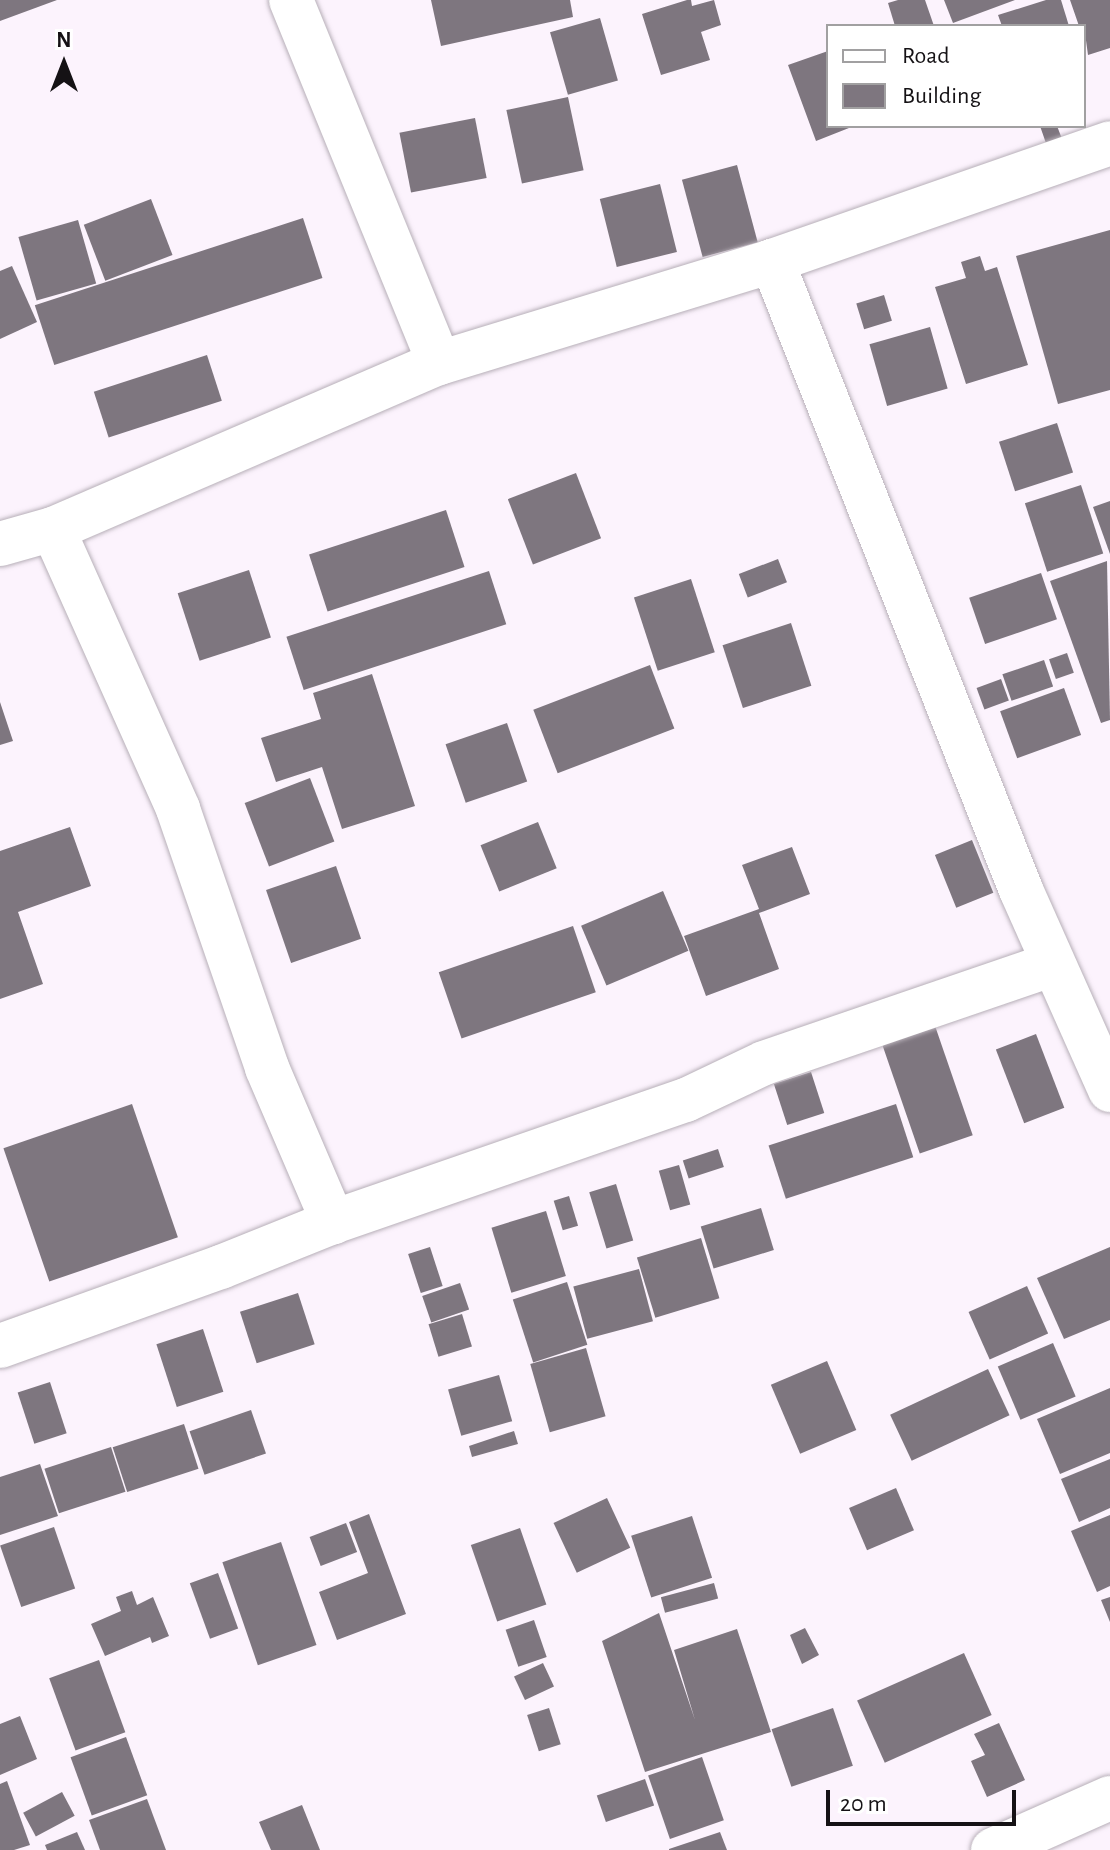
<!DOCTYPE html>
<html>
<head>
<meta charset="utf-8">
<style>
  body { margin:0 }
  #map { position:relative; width:1110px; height:1850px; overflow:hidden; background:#fcf3fd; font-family:"Alegreya Sans",sans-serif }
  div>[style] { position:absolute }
  .building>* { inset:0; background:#7e767f; transform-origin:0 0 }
  .roads { filter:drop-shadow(0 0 2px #b7afb8) drop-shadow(0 0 2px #b7afb8) }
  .minor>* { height:44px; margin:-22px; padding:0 22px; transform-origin:22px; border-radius:22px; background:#fff }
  span { translate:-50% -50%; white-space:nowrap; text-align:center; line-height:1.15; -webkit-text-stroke:6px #fff; paint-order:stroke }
  .legend { position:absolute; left:826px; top:24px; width:260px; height:104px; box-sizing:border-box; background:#fff; border:2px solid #a1a0a1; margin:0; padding:10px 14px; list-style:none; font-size:24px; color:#151215 }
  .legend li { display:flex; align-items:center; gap:16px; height:40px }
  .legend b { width:40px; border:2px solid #a1a0a1 }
  .north { position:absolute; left:24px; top:24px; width:80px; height:80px; -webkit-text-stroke:6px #fff; paint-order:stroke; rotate:0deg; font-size:22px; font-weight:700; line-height:32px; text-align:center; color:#151215 }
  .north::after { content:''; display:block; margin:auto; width:28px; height:36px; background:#151215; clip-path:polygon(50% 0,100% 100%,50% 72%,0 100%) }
  .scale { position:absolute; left:826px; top:1790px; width:190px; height:36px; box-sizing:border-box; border:4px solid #151215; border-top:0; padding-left:10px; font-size:24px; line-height:28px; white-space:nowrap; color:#151215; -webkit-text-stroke:6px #fff; paint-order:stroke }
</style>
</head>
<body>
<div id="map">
  <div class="building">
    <i style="clip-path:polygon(0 0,57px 0,0 21px)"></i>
    <i style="clip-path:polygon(431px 0,570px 0,573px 17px,441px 46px)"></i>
    <i style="clip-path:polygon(687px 0,691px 0,692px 6px,714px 0,721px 25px,701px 32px,710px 60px,661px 75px,642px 14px)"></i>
    <i style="clip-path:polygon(898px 0,925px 0,934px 26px,895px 26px,888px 3px)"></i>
    <i style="clip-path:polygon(944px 0,1015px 0,953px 23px)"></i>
    <i style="clip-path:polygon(1046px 0,1061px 0,1069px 26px,1002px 26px,998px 15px)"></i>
    <i style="clip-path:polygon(1070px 0,1110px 0,1110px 48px,1088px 55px,1084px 26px,1079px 26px)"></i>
    <i style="left:600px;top:18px;width:65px;height:52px;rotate:74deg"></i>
    <i style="clip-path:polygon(828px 51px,828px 126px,854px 126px,816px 141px,788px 65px)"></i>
    <i style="left:568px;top:97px;width:75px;height:63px;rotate:78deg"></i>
    <i style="left:475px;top:118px;width:61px;height:77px;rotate:79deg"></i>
    <i style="clip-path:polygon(1040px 126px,1057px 126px,1064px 144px,1048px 149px)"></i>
    <i style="left:737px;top:165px;width:80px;height:57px;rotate:75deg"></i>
    <i style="left:660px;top:184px;width:70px;height:62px;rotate:76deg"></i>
    <i style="left:151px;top:199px;width:60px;height:72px;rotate:69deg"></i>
    <i style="left:303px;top:218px;width:63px;height:282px;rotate:72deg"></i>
    <i style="left:78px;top:220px;width:66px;height:62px;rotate:74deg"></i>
    <i style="clip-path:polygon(1110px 230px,1110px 390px,1058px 404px,1016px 256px)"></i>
    <i style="clip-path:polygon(980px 256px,985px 271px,997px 267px,1028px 365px,966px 384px,935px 287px,966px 278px,961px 262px)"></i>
    <i style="clip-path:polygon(12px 266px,37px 322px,0 339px,0 271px)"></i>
    <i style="left:884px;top:295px;width:27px;height:29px;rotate:73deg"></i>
    <i style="left:930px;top:327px;width:64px;height:63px;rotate:74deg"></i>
    <i style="left:207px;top:355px;width:48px;height:119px;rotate:72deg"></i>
    <i style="left:1057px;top:423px;width:52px;height:61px;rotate:72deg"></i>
    <i style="left:576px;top:473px;width:70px;height:73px;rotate:69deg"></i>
    <i style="left:1081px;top:485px;width:72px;height:59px;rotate:72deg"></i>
    <i style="clip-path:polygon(1110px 501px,1110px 554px,1093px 507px)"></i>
    <i style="left:446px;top:510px;width:60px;height:144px;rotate:72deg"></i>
    <i style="left:778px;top:559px;width:25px;height:42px;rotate:69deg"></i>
    <i style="clip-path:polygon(1107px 561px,1110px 720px,1101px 723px,1050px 581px)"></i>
    <i style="left:249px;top:570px;width:71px;height:75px;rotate:72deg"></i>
    <i style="left:489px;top:571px;width:56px;height:213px;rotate:72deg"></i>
    <i style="left:1041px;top:573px;width:49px;height:76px;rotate:71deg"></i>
    <i style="left:691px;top:579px;width:77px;height:60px;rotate:72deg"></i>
    <i style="left:791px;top:623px;width:66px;height:72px;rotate:72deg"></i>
    <i style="left:1067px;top:653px;width:21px;height:19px;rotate:71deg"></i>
    <i style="left:1044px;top:660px;width:28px;height:44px;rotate:71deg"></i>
    <i style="left:650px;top:665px;width:68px;height:125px;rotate:69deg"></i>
    <i style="clip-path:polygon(372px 674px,415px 806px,342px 829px,322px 767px,276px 782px,261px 738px,321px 719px,313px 693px)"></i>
    <i style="left:1001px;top:679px;width:23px;height:26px;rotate:70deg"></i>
    <i style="left:1064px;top:688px;width:50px;height:68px;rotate:70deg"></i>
    <i style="clip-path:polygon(0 702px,13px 741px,0 745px)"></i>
    <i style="left:507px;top:723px;width:62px;height:65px;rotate:71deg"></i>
    <i style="left:310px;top:778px;width:68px;height:70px;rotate:69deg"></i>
    <i style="left:538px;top:822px;width:50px;height:62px;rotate:68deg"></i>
    <i style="clip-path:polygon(70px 827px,91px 886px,18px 912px,43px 984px,0 999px,0 851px)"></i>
    <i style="left:972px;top:840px;width:57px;height:40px;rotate:68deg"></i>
    <i style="clip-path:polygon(792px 847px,810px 894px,759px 913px,779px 969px,706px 996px,684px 936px,759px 909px,742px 865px)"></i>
    <i style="left:336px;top:866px;width:77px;height:74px;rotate:71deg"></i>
    <i style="left:663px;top:891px;width:65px;height:89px;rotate:67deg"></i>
    <i style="left:573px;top:926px;width:70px;height:142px;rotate:71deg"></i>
    <i style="left:933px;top:1020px;width:122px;height:56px;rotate:71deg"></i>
    <i style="left:1036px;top:1034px;width:79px;height:43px;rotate:69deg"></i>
    <i style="left:811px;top:1072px;width:43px;height:39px;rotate:72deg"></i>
    <i style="left:132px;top:1104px;width:141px;height:136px;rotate:71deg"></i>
    <i style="left:896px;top:1104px;width:56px;height:134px;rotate:72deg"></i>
    <i style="left:718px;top:1149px;width:19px;height:37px;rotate:72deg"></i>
    <i style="left:679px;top:1165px;width:41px;height:21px;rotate:74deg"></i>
    <i style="left:616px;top:1184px;width:59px;height:28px;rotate:73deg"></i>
    <i style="left:569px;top:1196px;width:31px;height:16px;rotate:73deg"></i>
    <i style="left:761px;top:1208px;width:44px;height:63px;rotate:73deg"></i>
    <i style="left:546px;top:1211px;width:68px;height:57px;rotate:73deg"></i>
    <i style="left:701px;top:1238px;width:63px;height:67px;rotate:73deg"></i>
    <i style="left:430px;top:1247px;width:41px;height:23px;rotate:72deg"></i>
    <i style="clip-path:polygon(1110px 1247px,1110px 1320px,1064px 1339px,1037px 1278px)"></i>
    <i style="left:639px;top:1269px;width:54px;height:68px;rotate:75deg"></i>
    <i style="left:567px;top:1282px;width:66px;height:57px;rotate:72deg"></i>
    <i style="left:460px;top:1283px;width:28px;height:40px;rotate:71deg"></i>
    <i style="left:1027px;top:1286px;width:52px;height:64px;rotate:66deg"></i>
    <i style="left:298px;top:1293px;width:54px;height:61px;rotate:72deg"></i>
    <i style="left:462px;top:1314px;width:34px;height:35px;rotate:73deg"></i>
    <i style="left:203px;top:1329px;width:66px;height:49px;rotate:72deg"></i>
    <i style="left:1053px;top:1343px;width:58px;height:60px;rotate:67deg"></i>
    <i style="left:586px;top:1348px;width:71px;height:58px;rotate:74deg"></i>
    <i style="left:827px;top:1361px;width:75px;height:61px;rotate:67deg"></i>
    <i style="left:988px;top:1369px;width:51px;height:108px;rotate:65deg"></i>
    <i style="left:499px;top:1375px;width:48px;height:53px;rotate:74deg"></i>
    <i style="left:50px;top:1382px;width:54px;height:34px;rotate:72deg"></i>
    <i style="clip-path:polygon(1110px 1388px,1110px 1453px,1060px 1474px,1037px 1419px)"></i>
    <i style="left:251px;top:1410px;width:46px;height:65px;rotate:71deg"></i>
    <i style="left:184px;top:1424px;width:47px;height:75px;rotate:72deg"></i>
    <i style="clip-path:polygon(514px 1431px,518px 1444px,472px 1457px,469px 1446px)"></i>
    <i style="left:111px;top:1447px;width:47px;height:70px;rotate:72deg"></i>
    <i style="clip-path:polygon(1110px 1459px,1110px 1508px,1079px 1522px,1061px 1479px)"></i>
    <i style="clip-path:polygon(40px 1464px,58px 1516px,0 1535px,0 1477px)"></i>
    <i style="left:896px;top:1488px;width:46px;height:51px;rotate:67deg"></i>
    <i style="left:607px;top:1498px;width:55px;height:59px;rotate:65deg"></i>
    <i style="clip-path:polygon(369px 1514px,406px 1614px,337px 1640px,319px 1592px,368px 1573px,349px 1522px)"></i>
    <i style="clip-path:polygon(1110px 1515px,1110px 1586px,1097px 1592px,1071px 1531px)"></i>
    <i style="left:692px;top:1516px;width:65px;height:64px;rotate:72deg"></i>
    <i style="left:346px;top:1523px;width:31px;height:39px;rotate:69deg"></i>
    <i style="left:54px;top:1527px;width:65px;height:57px;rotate:71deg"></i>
    <i style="left:520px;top:1528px;width:81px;height:52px;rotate:71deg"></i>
    <i style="left:281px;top:1542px;width:109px;height:62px;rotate:71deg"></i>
    <i style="left:218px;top:1573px;width:59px;height:30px;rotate:70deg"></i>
    <i style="left:714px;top:1583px;width:16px;height:55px;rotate:75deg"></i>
    <i style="clip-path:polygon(132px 1591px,137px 1605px,153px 1597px,169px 1636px,152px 1643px,150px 1637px,105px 1656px,91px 1624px,121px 1611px,116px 1597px)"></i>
    <i style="clip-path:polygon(1110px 1597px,1110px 1622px,1101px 1600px)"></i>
    <i style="clip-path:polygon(659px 1613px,695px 1720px,674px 1650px,737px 1629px,771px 1732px,645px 1772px,602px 1641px)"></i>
    <i style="left:534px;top:1620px;width:39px;height:30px;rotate:71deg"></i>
    <i style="clip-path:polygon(805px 1628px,819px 1655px,802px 1664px,790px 1635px)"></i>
    <i style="left:964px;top:1653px;width:68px;height:117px;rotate:66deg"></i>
    <i style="left:99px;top:1660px;width:77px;height:53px;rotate:70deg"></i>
    <i style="left:543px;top:1663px;width:26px;height:32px;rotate:65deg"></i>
    <i style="left:549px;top:1708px;width:38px;height:23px;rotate:72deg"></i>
    <i style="left:833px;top:1708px;width:61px;height:65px;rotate:71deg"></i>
    <i style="clip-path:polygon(20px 1716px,37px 1759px,0 1775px,0 1724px)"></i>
    <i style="clip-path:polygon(999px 1723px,1025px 1780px,987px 1797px,971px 1761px,985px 1755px,974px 1734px)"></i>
    <i style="left:126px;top:1737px;width:62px;height:59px;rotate:70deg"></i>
    <i style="left:702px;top:1757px;width:67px;height:57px;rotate:71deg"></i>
    <i style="left:645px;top:1779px;width:28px;height:51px;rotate:71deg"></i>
    <i style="clip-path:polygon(7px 1781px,30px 1845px,14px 1850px,0 1850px,0 1784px)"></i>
    <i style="left:62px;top:1792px;width:27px;height:44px;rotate:62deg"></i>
    <i style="clip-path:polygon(147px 1799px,166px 1850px,100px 1850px,89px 1820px)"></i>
    <i style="clip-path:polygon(302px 1805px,320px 1850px,271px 1850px,259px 1822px)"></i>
    <i style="clip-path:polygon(77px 1832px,85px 1850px,47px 1850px,45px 1845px)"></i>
    <i style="clip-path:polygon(720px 1832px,727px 1850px,669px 1850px,669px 1849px)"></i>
  </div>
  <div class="roads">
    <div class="minor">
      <i style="left:291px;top:0;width:392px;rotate:67.8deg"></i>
      <i style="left:772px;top:261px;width:676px;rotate:68.4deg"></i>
      <i style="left:1021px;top:890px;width:219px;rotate:66deg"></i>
      <i style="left:53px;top:529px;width:307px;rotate:65.9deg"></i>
      <i style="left:178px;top:809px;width:274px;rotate:71deg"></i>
      <i style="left:267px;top:1068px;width:168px;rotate:66.8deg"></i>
      <i style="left:333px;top:1222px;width:373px;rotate:-19.1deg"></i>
      <i style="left:686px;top:1100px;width:86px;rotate:-25.4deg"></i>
      <i style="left:764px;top:1063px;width:305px;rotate:-18.9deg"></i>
      <i style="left:0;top:544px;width:55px;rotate:-15.8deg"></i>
      <i style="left:53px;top:529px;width:420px;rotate:-23.3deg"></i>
      <i style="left:439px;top:363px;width:348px;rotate:-17deg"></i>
      <i style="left:772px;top:261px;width:358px;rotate:-19.2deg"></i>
      <i style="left:0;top:1346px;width:235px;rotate:-19.7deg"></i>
      <i style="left:221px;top:1267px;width:121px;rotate:-21.9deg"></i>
      <i style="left:993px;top:1850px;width:128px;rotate:-24deg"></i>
    </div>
  </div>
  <ul class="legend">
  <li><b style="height:10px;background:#fff"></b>Road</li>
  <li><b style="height:22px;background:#7e767f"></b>Building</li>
  </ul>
  <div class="north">N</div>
  <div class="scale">20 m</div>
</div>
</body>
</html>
